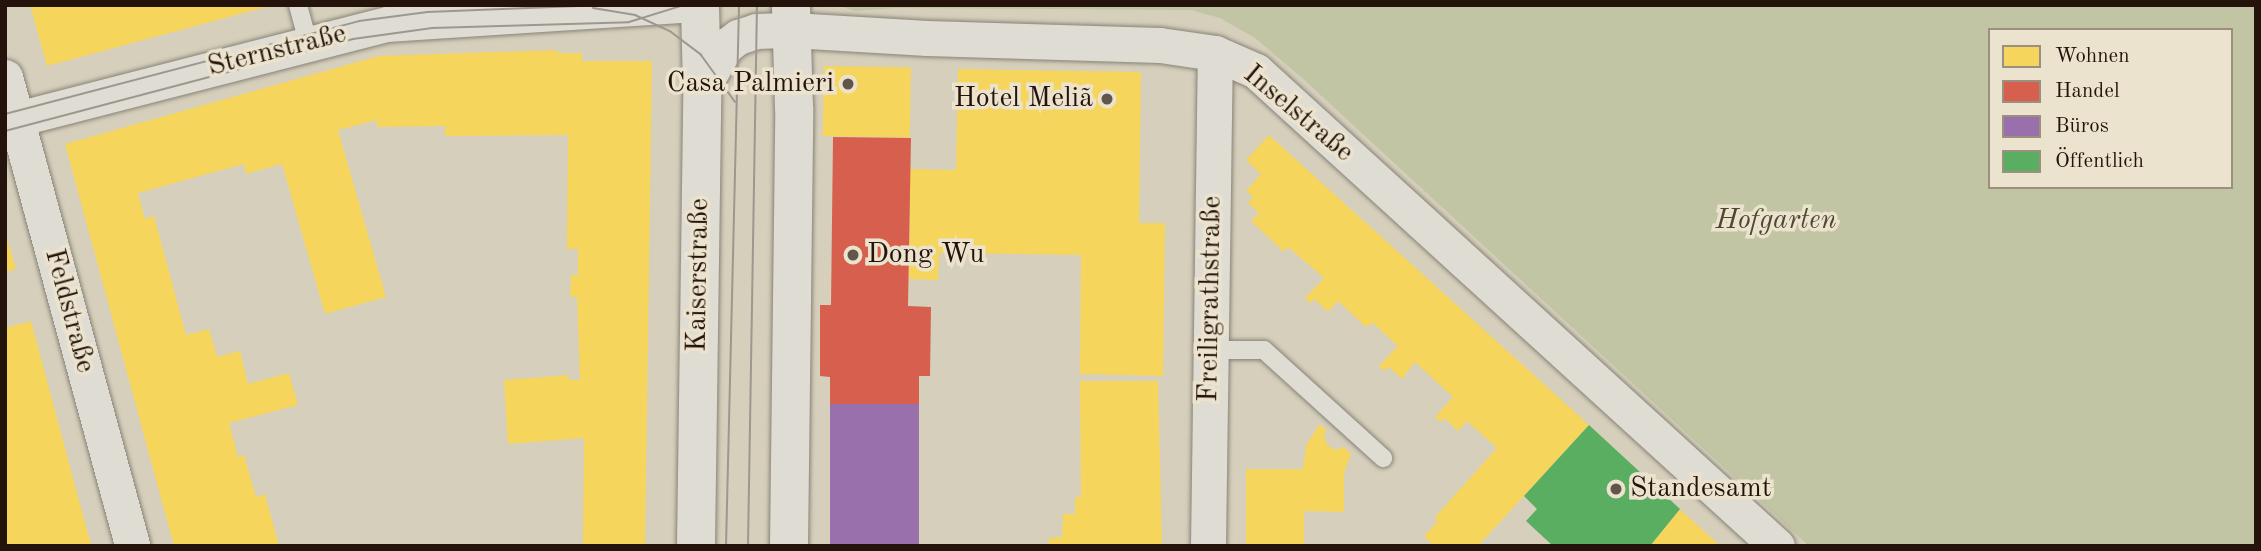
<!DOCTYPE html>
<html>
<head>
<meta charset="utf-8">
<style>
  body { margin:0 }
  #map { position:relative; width:2261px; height:551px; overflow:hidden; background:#d6cfbc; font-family:"Old Standard TT",serif }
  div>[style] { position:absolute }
  .green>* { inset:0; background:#c1c5a3 }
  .homes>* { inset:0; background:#f6d55c; transform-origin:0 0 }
  .shops>* { inset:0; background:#d6604d }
  .offices>* { inset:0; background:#9970ab; transform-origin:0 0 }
  .public>* { inset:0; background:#5aae61 }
  .roads { filter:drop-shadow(0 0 2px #888377) drop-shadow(0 0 2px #888377) }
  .service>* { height:18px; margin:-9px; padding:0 9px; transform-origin:9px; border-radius:9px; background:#dfdcd3 }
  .minor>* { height:35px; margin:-17.5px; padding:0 17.5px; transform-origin:17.5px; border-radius:17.5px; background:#dfdcd3 }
  .secondary>* { height:38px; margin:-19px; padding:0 19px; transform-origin:19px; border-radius:19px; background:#dfdcd3 }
  .tram>* { height:2px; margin:-1px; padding:0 1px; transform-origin:1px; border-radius:1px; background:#9c9890 }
  .dots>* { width:19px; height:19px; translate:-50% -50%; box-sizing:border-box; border:4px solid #ebe3cd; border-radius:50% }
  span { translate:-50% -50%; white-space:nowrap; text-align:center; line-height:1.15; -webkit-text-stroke:7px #ebe3cd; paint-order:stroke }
  .street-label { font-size:28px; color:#24130b }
  .poi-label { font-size:28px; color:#24130b }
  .right { translate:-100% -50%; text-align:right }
  .left { translate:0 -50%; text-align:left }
  .park-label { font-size:28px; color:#4e4632; font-style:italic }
  .frame { position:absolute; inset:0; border:7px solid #24130b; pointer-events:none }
  .legend { position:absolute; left:1988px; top:28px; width:245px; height:161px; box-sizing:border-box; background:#ebe3cd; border:2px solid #9b907f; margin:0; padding:9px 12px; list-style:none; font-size:21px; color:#24130b }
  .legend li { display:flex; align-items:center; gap:14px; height:35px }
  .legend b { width:35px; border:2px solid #9b907f }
</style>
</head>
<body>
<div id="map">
  <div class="green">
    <i style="clip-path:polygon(evenodd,837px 5px,2256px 5px,2256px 546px,1809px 546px,1301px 77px,1255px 38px,1220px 18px,1191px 10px,894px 8px,855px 11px,837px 5px,1990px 30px,2231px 30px,2231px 187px,1990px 187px,1990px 30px)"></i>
  </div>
  <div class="homes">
    <i style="clip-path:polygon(30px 5px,269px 5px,270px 6px,47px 66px)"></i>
    <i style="clip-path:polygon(557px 50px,557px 53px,582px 53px,582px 61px,652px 61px,645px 546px,583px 546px,584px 438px,508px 444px,504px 380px,569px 375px,568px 380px,580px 380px,577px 297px,570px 297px,571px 275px,578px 275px,578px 249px,567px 249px,568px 135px,445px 136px,445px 126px,377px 127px,377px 120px,338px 130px,386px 297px,325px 314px,282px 164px,246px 174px,244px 164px,138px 193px,145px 219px,154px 216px,186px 335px,209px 329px,217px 357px,240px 351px,248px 384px,289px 373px,298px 405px,229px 423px,238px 457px,244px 455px,256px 497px,265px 494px,279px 546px,174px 546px,65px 144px,379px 56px)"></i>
    <i style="left:824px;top:66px;width:87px;height:70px;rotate:1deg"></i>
    <i style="clip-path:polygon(958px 69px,1141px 72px,1139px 223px,1165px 223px,1163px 376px,1080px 374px,1081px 255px,939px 253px,938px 280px,909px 279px,910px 169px,956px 170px)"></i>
    <i style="clip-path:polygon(1269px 135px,1589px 425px,1478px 546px,1434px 546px,1424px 536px,1438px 521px,1435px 517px,1497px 448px,1467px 421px,1458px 431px,1444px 418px,1441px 422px,1435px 417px,1453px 397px,1415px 362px,1402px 379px,1389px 367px,1384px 371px,1379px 366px,1398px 346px,1373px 323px,1366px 327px,1338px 301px,1328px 312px,1314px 299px,1310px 303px,1305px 298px,1324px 278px,1288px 247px,1284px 252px,1251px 221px,1259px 213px,1248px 203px,1253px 197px,1246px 191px,1261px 174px,1246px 160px)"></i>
    <i style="clip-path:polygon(5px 231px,16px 269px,5px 272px)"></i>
    <i style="clip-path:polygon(31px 321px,88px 534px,92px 546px,5px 546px,5px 328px)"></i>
    <i style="clip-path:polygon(1080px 381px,1158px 381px,1162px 546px,1049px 546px,1049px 538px,1062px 537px,1063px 514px,1075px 514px,1075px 497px,1081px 497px)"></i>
    <i style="clip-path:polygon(1320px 424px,1327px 431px,1324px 435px,1327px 445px,1336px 450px,1344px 447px,1351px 454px,1344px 473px,1344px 512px,1304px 511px,1304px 546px,1246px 546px,1246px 469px,1303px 469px,1306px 445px)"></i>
    <i style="clip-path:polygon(1680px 509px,1720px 546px,1650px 546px)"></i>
  </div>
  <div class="shops">
    <i style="clip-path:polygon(833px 137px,911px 138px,908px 306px,931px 307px,930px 376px,919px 376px,919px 404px,830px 404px,830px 377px,820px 376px,820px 305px,831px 305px)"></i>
  </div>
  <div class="offices">
    <i style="left:830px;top:404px;width:89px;height:142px"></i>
  </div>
  <div class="public">
    <i style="clip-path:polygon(1589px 425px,1680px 509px,1650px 546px,1553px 546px,1526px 521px,1537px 509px,1524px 496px)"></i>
  </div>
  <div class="roads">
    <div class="service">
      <i style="left:298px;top:5px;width:38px;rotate:75deg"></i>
      <i style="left:1210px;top:350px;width:54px"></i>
      <i style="left:1264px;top:350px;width:161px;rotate:42.2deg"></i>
    </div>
    <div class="minor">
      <i style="left:5px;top:77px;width:486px;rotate:74.8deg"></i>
      <i style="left:702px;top:88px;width:48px;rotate:-60.3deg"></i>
      <i style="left:726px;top:46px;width:15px;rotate:-37deg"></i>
      <i style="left:738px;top:37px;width:19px;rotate:-18deg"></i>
      <i style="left:756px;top:31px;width:36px;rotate:-2deg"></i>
      <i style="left:792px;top:30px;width:135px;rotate:3.4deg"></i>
      <i style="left:927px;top:38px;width:233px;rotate:1.7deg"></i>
      <i style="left:1160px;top:45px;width:56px;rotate:8.3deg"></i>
      <i style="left:1215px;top:53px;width:45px;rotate:23.7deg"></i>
      <i style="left:1256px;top:71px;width:705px;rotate:42.36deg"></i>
      <i style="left:5px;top:122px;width:395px;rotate:-14.4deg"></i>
      <i style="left:388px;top:24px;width:294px;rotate:-3.7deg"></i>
      <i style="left:1208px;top:546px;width:493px;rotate:-89.2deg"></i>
    </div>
    <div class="secondary">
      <i style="left:696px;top:546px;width:458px;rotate:-89.2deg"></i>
      <i style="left:702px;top:88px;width:83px;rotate:-91.4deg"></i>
      <i style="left:789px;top:546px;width:438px;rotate:-89.3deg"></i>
      <i style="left:794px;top:108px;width:103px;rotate:-91.7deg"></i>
    </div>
  </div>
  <div class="tram">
    <i style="left:593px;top:8px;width:43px;rotate:9.5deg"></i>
    <i style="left:635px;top:15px;width:40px;rotate:25deg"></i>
    <i style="left:671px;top:32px;width:38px;rotate:37deg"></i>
    <i style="left:701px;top:55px;width:58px;rotate:54.1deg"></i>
    <i style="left:5px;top:114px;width:366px;rotate:-14.7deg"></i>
    <i style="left:359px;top:21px;width:69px;rotate:-7.5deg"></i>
    <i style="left:427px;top:12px;width:177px;rotate:-2.3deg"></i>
    <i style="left:5px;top:131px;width:360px;rotate:-14.8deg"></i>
    <i style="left:353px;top:39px;width:80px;rotate:-7.9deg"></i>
    <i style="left:432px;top:28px;width:197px;rotate:-1.7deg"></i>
    <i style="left:629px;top:22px;width:58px;rotate:-17.2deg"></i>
    <i style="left:726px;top:546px;width:541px;rotate:-88.62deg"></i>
    <i style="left:748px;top:546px;width:541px;rotate:-89.05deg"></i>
  </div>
  <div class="dots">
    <i style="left:848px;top:84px;background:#625549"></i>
    <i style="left:1107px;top:99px;background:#625549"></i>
    <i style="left:853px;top:255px;background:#625549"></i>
    <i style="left:1616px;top:489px;background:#625549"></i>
  </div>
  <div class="street-label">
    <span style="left:277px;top:51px;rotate:-14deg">Sternstraße</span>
    <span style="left:1298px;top:114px;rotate:40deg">Inselstraße</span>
    <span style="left:699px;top:275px;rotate:-89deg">Kaiserstraße</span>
    <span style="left:1211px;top:299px;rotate:-89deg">Freiligrathstraße</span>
    <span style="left:69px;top:311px;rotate:75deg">Feldstraße</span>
  </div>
  <div class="poi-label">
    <span class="right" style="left:834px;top:84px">Casa Palmieri</span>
    <span class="right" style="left:1093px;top:99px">Hotel Meliã</span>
    <span class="left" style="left:867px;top:255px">Dong Wu</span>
    <span class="left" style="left:1630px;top:489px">Standesamt</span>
  </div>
  <div class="park-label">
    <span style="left:1776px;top:221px">Hofgarten</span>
  </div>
  <div class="frame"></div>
  <ul class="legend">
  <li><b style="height:19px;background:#f6d55c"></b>Wohnen</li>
  <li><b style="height:19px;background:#d6604d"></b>Handel</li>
  <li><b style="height:19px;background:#9970ab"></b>Büros</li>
  <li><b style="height:19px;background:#5aae61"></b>Öffentlich</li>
  </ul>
</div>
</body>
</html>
